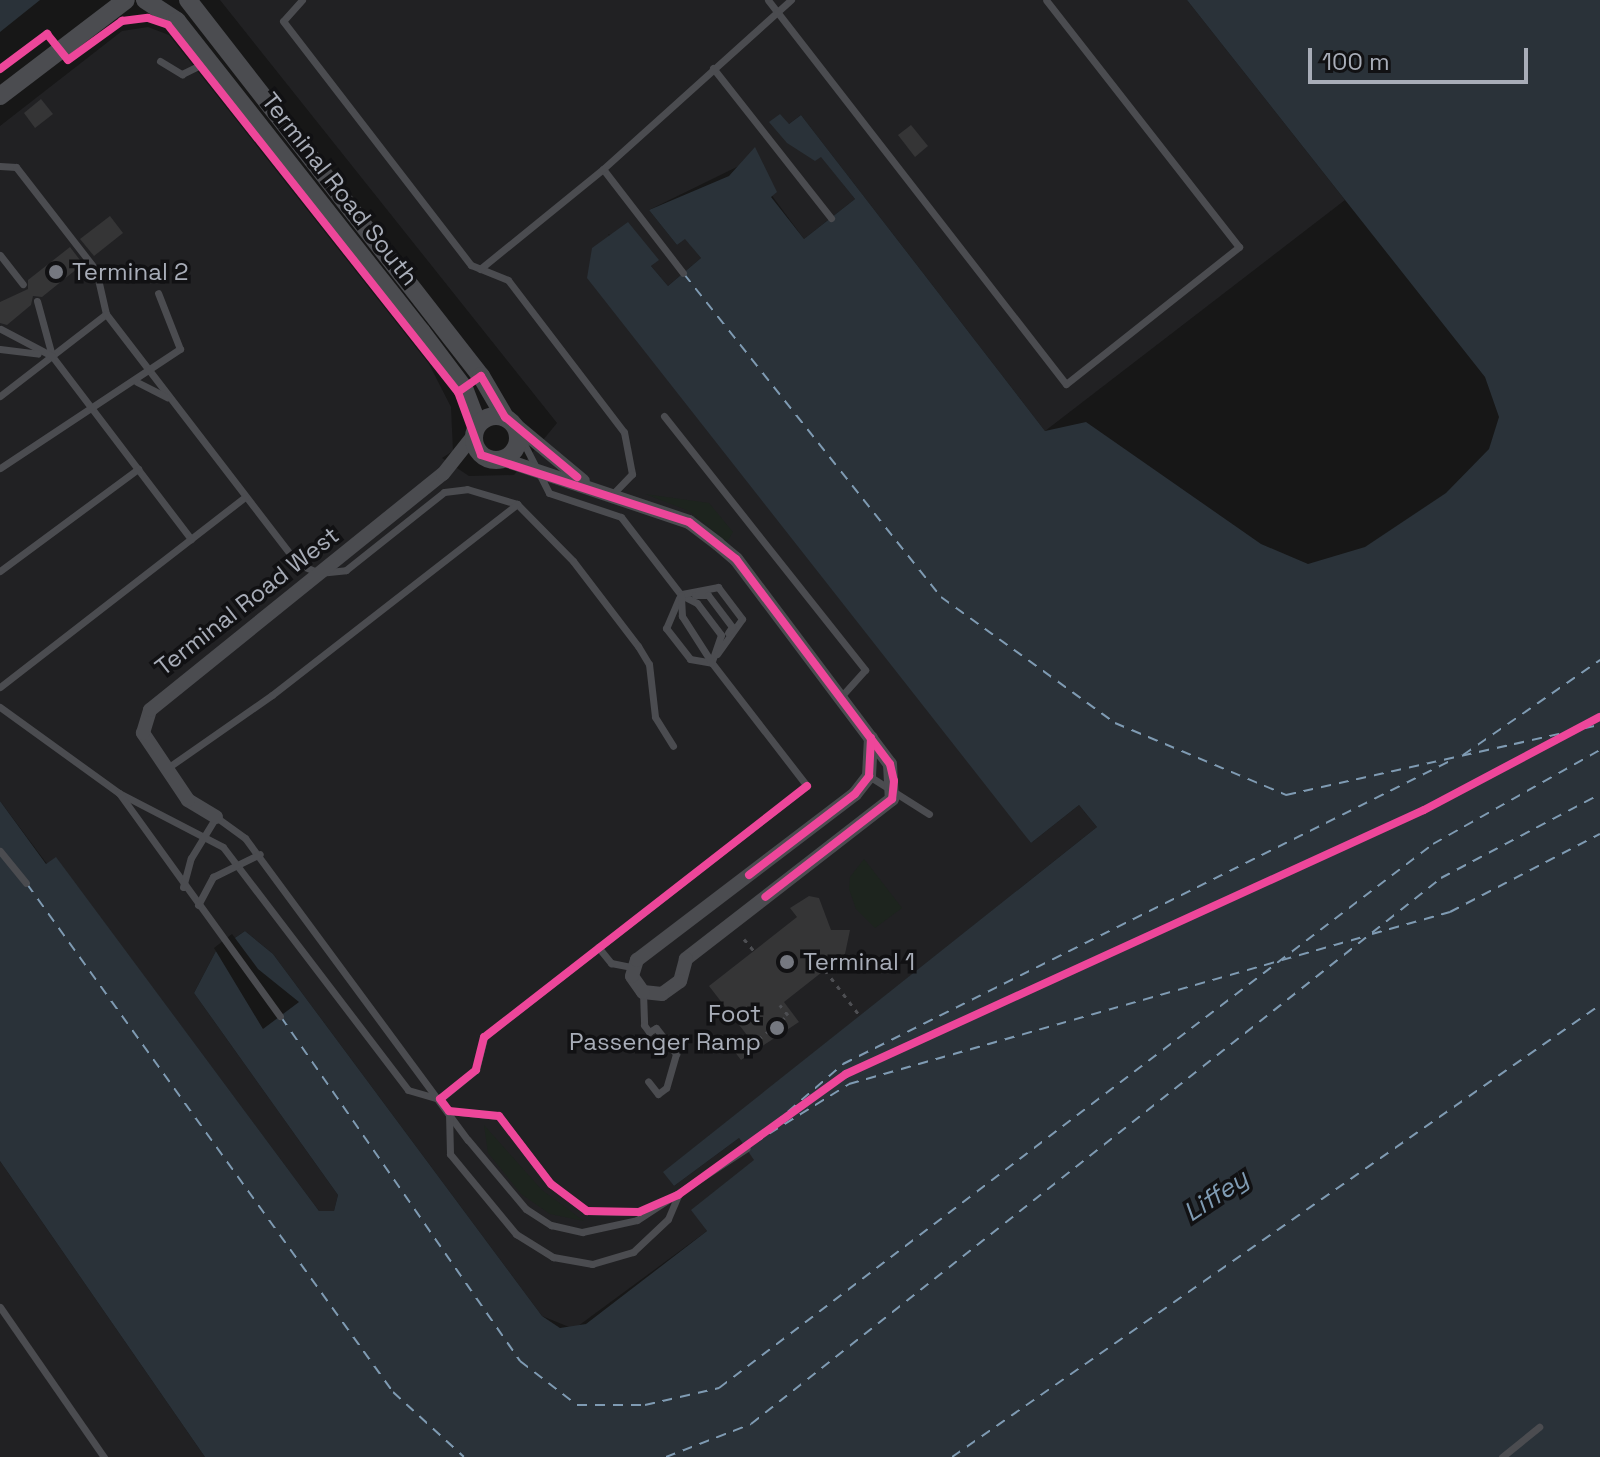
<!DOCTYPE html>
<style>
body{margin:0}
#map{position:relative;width:1600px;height:1457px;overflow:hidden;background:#171717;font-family:"Space Grotesk",sans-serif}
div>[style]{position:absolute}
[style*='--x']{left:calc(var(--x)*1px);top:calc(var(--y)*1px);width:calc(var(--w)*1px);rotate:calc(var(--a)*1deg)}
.built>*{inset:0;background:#212123}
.green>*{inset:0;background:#1d241e}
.water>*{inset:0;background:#2a3239}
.pier>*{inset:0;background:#171717}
.ferry>*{height:2px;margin-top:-1px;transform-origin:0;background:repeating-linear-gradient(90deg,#7f9bb3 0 10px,transparent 0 18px)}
.building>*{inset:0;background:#353536}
.path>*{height:3px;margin-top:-1.5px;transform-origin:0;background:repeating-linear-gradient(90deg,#4d4e52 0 4px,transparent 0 10px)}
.service>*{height:7px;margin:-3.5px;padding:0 3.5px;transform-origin:3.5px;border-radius:3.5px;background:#4b4c50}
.minor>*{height:14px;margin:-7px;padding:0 7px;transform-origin:7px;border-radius:7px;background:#4b4c50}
.tertiary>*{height:18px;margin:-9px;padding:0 9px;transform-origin:9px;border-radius:9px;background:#4b4c50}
.tertiary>.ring{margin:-9px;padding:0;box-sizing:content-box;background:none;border:18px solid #4b4c50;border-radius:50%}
.service-bridge>*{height:7px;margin:-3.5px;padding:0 3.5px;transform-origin:3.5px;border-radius:3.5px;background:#4b4c50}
.cycleway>*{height:8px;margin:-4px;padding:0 4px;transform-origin:4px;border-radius:4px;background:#ed469a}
.dots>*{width:22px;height:22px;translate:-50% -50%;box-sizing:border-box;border:4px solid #111113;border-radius:50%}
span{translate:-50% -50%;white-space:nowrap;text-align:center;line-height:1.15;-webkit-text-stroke:7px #111113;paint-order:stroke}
.street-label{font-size:24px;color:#a8adb8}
.poi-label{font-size:24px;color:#a8adb8}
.left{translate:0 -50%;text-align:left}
.right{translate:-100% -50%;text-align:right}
.water-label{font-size:26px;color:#7f9bb3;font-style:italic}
.scale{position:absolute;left:1308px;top:48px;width:220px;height:36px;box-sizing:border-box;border:4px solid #a8adb8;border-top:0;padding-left:10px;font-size:24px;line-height:28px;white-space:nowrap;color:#a8adb8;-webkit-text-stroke:6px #111113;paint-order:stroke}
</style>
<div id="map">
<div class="built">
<div style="clip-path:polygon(220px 0,1187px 0,1345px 200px,1045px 431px,801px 115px,789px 124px,770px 122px,821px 156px,855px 199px,804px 239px,747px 162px,649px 210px,677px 245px,685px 238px,701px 258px,668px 286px,651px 266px,658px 260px,608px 234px,1031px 843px,1079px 805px,1097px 827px,664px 1172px,674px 1186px,739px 1138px,755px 1160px,692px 1210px,707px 1231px,574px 1329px,542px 1316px,273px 954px,245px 931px,216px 951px,194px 993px,338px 1195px,334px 1211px,319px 1211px,56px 858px,47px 864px,0 801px,0 126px,122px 31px,148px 27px,169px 35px,429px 364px,451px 407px,453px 451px,442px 458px,469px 476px,514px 475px,557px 423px)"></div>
<div style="clip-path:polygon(0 1161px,205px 1457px,0 1457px)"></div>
</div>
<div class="green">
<div style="clip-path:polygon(645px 494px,709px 503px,733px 532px,727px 542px,689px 511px)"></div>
<div style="clip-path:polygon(864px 859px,902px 908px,875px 928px,856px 909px,849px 889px,850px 877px)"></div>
<div style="clip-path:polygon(484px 1125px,542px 1190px,584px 1221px,550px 1214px,521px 1194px,488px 1153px)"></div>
</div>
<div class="water">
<div style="clip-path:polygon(0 0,40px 0,0 32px)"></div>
<div style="clip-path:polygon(1187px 0,1600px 0,1600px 1457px,205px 1457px,0 1161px,0 801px,46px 864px,56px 857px,319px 1211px,334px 1211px,338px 1195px,194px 993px,216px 951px,245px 931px,273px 954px,542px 1316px,560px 1328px,586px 1324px,707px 1231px,691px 1210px,754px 1160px,739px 1138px,674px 1186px,663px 1172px,1097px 827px,1079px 805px,1031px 843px,587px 278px,592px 248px,628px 222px,659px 260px,651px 266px,668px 286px,701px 258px,685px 239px,677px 245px,649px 210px,729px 176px,755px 147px,777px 192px,771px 197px,804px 239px,855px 199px,821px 157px,815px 161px,787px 143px,769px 122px,780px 114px,789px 124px,801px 115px,1045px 431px,1086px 422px,1261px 544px,1308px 564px,1365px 547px,1446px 493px,1489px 449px,1499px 417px,1485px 377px)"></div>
</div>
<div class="pier">
<div style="clip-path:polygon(232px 934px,258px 969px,299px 1002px,263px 1029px,214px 948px)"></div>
</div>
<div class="ferry">
<div style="--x:684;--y:274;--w:413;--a:51.5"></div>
<div style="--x:941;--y:597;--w:215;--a:35.9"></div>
<div style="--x:1115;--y:723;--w:186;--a:22.8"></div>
<div style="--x:1286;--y:795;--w:322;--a:-12.6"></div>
<div style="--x:1576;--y:730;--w:27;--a:-28"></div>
<div style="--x:1463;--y:755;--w:167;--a:-34.7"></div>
<div style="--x:27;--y:884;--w:626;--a:54.23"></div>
<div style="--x:393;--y:1392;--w:96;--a:42.5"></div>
<div style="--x:1372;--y:934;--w:81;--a:-15.8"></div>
<div style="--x:1450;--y:912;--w:169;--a:-27.5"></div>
<div style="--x:281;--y:1017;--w:419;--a:55.2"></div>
<div style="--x:520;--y:1361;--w:72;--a:37.7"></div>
<div style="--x:577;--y:1405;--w:68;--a:0"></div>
<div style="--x:645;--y:1405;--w:76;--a:-12.9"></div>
<div style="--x:719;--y:1388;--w:898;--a:-37.3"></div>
<div style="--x:1433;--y:844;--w:192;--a:-29.4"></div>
<div style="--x:759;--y:1139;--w:109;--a:-36.8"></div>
<div style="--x:846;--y:1074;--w:635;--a:-24.55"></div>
<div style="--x:1424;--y:810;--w:162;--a:-28"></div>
<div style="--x:754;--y:1143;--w:112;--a:-31.8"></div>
<div style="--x:849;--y:1084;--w:538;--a:-15.97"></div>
<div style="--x:747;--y:1147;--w:127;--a:-40.8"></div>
<div style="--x:843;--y:1064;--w:683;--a:-26.53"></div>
<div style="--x:666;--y:1457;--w:91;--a:-21.2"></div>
<div style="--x:751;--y:1424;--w:880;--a:-38.35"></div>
<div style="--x:1441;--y:878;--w:180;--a:-27.8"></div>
<div style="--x:952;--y:1457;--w:790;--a:-34.9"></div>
</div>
<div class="building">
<div style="clip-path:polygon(41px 99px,53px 114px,35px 128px,24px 113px)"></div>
<div style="clip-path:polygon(911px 125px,928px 146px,915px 157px,898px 135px)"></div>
<div style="clip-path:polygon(110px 216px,123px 233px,94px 256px,80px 239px)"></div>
<div style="clip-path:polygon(70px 247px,83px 264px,42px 297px,33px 296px,31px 305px,7px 325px,0 323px,0 302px,28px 289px,28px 280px)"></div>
<div style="clip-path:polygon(809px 896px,819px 898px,831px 930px,850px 930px,845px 954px,784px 1002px,799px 1022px,741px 1060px,734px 1051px,750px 1039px,709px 986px,797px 917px,790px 908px)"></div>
</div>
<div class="path">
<div style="--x:744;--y:939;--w:16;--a:50"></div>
<div style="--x:825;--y:970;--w:58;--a:52.7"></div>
<div style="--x:743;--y:1052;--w:58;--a:-39.4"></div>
<div style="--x:788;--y:1015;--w:13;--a:-129"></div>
</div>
<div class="service">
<div style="--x:302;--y:0;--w:28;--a:132"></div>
<div style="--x:283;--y:21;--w:308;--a:52.4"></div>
<div style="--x:471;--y:265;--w:40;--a:22"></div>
<div style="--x:508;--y:280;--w:191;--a:52.7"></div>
<div style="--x:624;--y:432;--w:43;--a:79.2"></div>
<div style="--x:632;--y:474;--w:29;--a:134"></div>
<div style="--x:768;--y:0;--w:486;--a:52.2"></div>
<div style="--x:1066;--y:384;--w:221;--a:-38.4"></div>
<div style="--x:1239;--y:247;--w:313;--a:-128"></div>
<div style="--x:160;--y:61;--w:26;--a:31"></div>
<div style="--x:182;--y:74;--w:28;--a:-26"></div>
<div style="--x:713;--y:68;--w:191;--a:51.8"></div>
<div style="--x:0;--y:166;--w:16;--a:4"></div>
<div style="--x:16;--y:167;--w:130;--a:52.2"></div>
<div style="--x:96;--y:270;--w:45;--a:77.2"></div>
<div style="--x:106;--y:314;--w:134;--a:142.3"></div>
<div style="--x:603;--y:169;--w:131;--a:52.4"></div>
<div style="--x:0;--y:255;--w:37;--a:52"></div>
<div style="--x:480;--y:269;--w:159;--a:-39.1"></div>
<div style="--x:603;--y:169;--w:253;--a:-42"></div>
<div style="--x:37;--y:301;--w:57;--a:74.7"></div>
<div style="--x:52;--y:356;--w:230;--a:52.8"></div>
<div style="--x:106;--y:314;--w:315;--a:52.5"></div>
<div style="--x:298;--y:564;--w:23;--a:23"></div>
<div style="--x:319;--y:573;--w:27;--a:-6"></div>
<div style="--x:346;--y:570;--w:125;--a:-38.5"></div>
<div style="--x:444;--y:492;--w:23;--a:-7"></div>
<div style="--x:467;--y:489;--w:52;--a:16.7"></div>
<div style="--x:517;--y:504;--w:80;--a:45.5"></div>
<div style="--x:573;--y:561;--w:107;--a:52.6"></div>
<div style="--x:638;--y:646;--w:21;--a:59"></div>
<div style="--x:649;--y:664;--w:53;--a:83.5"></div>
<div style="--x:655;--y:717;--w:34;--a:58"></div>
<div style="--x:1;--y:329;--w:58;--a:27.9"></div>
<div style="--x:0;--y:349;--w:38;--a:7"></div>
<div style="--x:137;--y:382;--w:34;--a:27"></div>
<div style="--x:664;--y:416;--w:324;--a:51.6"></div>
<div style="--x:865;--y:670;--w:36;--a:132"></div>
<div style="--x:519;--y:434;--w:66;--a:63"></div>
<div style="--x:549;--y:493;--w:76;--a:18.4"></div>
<div style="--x:621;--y:517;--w:98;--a:52.4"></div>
<div style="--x:681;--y:595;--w:18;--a:27"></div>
<div style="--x:697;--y:603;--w:40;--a:53"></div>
<div style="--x:721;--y:635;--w:28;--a:109"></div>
<div style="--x:0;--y:468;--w:216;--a:-33.5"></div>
<div style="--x:180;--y:349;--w:60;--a:-111.4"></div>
<div style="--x:0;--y:571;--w:172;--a:-36.5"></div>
<div style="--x:682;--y:594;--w:37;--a:-11"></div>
<div style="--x:718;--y:587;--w:40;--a:53"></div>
<div style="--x:742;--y:619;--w:43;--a:125.5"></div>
<div style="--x:695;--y:595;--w:13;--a:0"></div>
<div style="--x:708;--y:595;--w:40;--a:53"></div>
<div style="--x:732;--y:627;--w:7;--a:124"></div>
<div style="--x:679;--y:598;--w:33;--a:113"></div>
<div style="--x:666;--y:628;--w:39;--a:52"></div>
<div style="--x:690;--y:659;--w:22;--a:10"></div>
<div style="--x:0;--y:687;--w:310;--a:-37.8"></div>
<div style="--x:0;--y:707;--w:147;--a:35.9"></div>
<div style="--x:119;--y:793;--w:117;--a:27.4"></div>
<div style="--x:223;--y:847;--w:305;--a:52.7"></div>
<div style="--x:408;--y:1090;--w:33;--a:16"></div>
<div style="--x:166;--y:769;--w:129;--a:-34.9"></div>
<div style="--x:272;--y:695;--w:311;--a:-37.9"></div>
<div style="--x:869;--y:776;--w:71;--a:32.3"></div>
<div style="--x:119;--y:793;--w:275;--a:54.2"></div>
<div style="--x:0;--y:851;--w:41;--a:50.9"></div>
<div style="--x:183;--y:887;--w:30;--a:-75"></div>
<div style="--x:191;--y:858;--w:48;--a:-58.6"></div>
<div style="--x:216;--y:817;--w:36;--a:36"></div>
<div style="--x:245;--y:838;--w:375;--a:53.6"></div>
<div style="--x:198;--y:905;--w:32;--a:-62"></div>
<div style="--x:213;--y:877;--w:52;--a:-26.1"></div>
<div style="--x:598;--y:947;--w:21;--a:51"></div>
<div style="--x:611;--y:963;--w:20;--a:11"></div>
<div style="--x:643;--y:992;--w:33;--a:88"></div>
<div style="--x:644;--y:1025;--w:9;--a:54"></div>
<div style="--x:649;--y:1032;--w:8;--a:-30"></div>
<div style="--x:656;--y:1028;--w:33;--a:52"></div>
<div style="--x:676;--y:1054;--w:35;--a:106"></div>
<div style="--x:666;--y:1088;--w:10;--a:143"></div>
<div style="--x:658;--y:1094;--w:16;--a:-128"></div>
<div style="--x:440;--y:1099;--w:46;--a:-38.9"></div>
<div style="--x:476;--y:1070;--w:34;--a:-76"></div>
<div style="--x:484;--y:1037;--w:409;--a:-37.9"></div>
<div style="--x:807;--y:786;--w:155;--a:-127.7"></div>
<div style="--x:712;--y:663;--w:56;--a:-122.6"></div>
<div style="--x:682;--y:616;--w:21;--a:-93"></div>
<div style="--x:449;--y:1111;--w:50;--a:5.7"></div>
<div style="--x:499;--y:1116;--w:86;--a:52.6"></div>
<div style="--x:551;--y:1184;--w:45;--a:36.9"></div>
<div style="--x:587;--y:1211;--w:52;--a:1.1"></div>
<div style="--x:639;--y:1212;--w:21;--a:-23"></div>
<div style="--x:449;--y:1113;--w:41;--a:88.6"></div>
<div style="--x:450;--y:1154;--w:104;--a:50.5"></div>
<div style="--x:516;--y:1234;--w:44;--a:31.9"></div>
<div style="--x:553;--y:1257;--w:40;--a:10"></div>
<div style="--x:592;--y:1264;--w:43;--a:-16.3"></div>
<div style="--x:633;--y:1252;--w:48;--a:-43.3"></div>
<div style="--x:668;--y:1219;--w:26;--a:-67"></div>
<div style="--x:0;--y:1307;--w:183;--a:55.3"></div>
<div style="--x:1502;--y:1457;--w:48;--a:-39"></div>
</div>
<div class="minor">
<div style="--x:512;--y:422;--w:92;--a:39.7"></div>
<div style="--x:502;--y:459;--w:197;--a:18.6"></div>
<div style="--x:689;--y:522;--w:36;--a:37"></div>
<div style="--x:718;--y:544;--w:23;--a:40"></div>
<div style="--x:736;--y:559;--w:256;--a:53.1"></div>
<div style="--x:890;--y:764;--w:35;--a:87"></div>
<div style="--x:892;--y:799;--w:261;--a:142.2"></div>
<div style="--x:686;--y:959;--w:23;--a:105"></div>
<div style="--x:680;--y:981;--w:22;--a:144"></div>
<div style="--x:662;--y:994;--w:19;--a:-174"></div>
<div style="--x:643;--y:992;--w:19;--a:-125"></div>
<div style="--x:632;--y:976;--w:17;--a:-73"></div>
<div style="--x:637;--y:960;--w:274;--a:-37.3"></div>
<div style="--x:855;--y:794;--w:23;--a:-52"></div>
<div style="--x:869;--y:776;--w:38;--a:-87"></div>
<div style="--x:216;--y:817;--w:33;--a:-149"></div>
<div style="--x:188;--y:800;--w:81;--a:-123.9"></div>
<div style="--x:143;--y:733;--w:24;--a:-73"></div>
<div style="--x:150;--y:710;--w:376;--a:-38.9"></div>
<div style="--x:443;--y:474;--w:48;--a:-51.7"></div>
</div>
<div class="tertiary">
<div style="--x:145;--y:0;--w:38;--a:33"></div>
<div style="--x:177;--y:21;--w:395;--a:51.8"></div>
<div style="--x:421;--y:331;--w:71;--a:53"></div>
<div style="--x:464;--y:388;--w:39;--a:69"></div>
<div style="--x:188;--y:0;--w:477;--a:52.1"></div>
<div style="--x:481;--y:376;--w:48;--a:59.7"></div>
<div style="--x:0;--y:96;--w:158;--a:-37.3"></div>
<div class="ring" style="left:474px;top:416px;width:26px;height:26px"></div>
</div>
<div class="service-bridge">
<div style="--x:468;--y:1140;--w:90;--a:50"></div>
<div style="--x:526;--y:1209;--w:30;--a:33"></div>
<div style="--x:551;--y:1225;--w:32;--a:13"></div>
<div style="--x:582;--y:1232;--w:56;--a:-12.3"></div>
<div style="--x:637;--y:1220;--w:131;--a:-33.2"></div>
</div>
<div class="cycleway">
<div style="--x:0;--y:69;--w:59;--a:-36.7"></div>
<div style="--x:47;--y:34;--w:33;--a:51"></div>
<div style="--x:68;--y:60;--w:67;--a:-35.8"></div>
<div style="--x:122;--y:21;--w:26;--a:-7"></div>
<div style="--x:148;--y:18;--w:21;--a:19"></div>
<div style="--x:168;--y:25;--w:468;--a:51.7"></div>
<div style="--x:458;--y:392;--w:67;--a:69.9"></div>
<div style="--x:481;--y:455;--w:219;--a:17.9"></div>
<div style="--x:689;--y:522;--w:60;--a:38.2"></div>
<div style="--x:736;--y:559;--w:256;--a:53.1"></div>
<div style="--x:890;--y:764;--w:17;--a:77"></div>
<div style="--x:894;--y:781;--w:18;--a:96"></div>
<div style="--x:892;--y:799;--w:160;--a:142.3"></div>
<div style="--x:458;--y:392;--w:28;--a:-35"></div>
<div style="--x:481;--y:376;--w:48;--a:59.7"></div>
<div style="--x:505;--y:417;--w:94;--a:39.8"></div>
<div style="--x:807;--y:786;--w:409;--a:142.1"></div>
<div style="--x:484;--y:1037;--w:34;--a:104"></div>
<div style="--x:476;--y:1070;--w:46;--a:141.1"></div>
<div style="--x:440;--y:1099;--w:15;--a:53"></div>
<div style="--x:449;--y:1111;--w:50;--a:5.7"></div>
<div style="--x:499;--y:1116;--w:86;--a:52.6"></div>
<div style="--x:551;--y:1184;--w:45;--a:36.9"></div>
<div style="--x:587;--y:1211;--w:52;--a:1.1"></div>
<div style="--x:639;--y:1212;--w:43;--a:-23.6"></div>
<div style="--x:678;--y:1195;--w:207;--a:-35.8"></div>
<div style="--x:846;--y:1074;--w:635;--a:-24.55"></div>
<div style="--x:1424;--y:810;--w:199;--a:-27.9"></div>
<div style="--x:749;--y:875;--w:133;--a:-37.4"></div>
<div style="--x:855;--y:794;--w:23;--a:-52"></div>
<div style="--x:869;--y:776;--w:38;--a:-87"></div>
</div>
<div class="dots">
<div style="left:56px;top:272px;background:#757880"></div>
<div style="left:787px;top:962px;background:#757880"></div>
<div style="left:777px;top:1028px;background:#757880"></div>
</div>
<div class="street-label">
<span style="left:340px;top:189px;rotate:52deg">Terminal Road South</span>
<span style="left:247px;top:601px;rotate:-38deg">Terminal Road West</span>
</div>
<div class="poi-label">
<span class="left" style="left:72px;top:272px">Terminal 2</span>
<span class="left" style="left:803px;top:962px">Terminal 1</span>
<span class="right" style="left:761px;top:1028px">Foot<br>Passenger Ramp</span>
</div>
<div class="water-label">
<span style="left:1216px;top:1196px;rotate:-34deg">Liffey</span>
</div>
<div class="scale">100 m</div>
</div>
